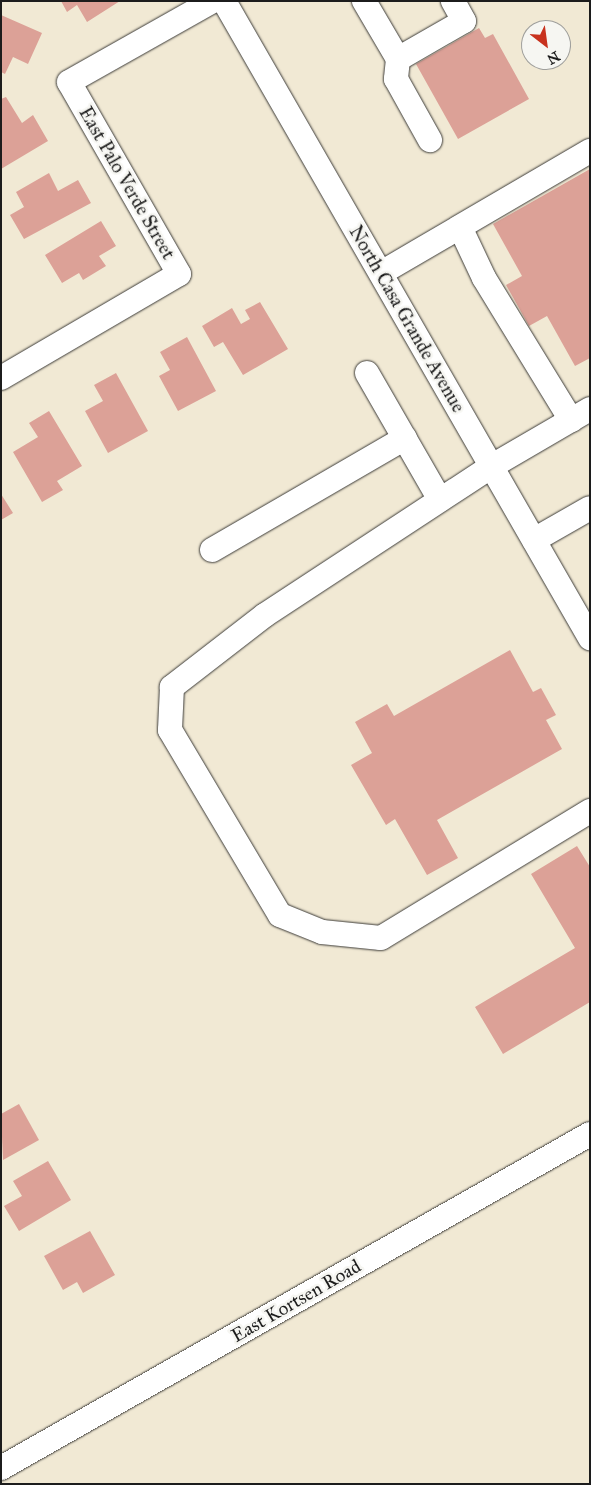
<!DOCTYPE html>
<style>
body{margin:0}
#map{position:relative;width:591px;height:1485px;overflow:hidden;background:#f1e9d4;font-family:"IM FELL Great Primer",serif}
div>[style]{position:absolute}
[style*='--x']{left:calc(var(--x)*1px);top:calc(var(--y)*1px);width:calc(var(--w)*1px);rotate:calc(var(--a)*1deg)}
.building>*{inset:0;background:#dca197}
.roads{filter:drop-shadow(0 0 1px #3c3b38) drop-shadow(0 0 1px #3c3b38)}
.minor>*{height:24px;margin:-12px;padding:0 12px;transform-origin:12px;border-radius:12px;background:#fff}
span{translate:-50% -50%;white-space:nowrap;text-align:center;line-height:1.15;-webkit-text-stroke:5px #f6f6f2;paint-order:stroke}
.street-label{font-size:19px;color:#1c1c1c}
.frame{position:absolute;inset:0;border:2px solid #1c1c1c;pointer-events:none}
.north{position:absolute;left:521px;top:20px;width:50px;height:50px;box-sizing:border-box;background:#f6f6f2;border:1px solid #9f9f9c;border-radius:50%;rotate:150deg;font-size:14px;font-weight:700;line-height:20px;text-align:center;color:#1c1c1c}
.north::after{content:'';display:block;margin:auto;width:18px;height:22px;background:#c8321e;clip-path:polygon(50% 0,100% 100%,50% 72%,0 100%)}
</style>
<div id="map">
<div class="building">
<div style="clip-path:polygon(61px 1px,120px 1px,87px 22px,77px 5px,67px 12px)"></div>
<div style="clip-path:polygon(1px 15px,42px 33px,28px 64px,13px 57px,5px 74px,1px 72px)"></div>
<div style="clip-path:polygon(479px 28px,485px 38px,493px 34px,529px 99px,458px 139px,416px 64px)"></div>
<div style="clip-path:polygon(6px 97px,22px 123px,33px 115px,48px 141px,1px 169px,1px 99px)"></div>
<div style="clip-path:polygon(590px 169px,590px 358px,575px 366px,547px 316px,529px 326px,506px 285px,522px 276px,493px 224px)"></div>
<div style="clip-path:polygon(49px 173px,58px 191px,78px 180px,91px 203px,24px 239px,10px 215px,24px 207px,16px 192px)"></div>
<div style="clip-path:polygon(101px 221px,116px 246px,99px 256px,106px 266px,83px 280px,79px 273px,62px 283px,45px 255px)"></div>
<div style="clip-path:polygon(260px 302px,288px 349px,243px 375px,223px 342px,214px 347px,202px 326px,232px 308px,241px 324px,250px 319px,245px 310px)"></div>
<div style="clip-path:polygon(187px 337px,216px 391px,178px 411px,159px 376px,170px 370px,160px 352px)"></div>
<div style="clip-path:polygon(116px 373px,148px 431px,108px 453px,85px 411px,103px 401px,94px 385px)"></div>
<div style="clip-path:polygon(49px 411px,82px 466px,57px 481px,63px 490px,42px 502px,13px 452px,38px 437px,29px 423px)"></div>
<div style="clip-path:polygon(1px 494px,13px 513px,1px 520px)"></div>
<div style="clip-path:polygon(510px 650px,533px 692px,541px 688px,556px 715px,546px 720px,562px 749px,437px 820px,458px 858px,427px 875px,395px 819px,386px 825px,351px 765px,372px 753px,355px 722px,387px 704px,394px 716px)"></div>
<div style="clip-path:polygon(577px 846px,590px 867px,590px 1002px,503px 1054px,475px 1007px,575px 948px,531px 874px)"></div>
<div style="clip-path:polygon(19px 1104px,39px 1140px,3px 1160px,1px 1114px)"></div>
<div style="clip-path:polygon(48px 1161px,71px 1200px,19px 1231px,4px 1206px,22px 1196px,13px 1181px)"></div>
<div style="clip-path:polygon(90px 1231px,115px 1275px,83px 1293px,77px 1282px,63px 1290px,44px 1256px)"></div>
</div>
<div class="roads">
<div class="minor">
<div style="--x:224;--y:1;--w:735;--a:60.12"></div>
<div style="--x:364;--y:1;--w:67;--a:59.6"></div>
<div style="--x:398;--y:59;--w:76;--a:-29.9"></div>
<div style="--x:464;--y:21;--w:23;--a:-119"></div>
<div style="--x:398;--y:59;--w:20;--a:96"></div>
<div style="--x:396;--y:79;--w:70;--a:60.9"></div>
<div style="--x:460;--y:227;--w:56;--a:64.8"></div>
<div style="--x:484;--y:278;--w:167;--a:58.5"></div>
<div style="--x:381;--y:273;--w:242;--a:-30.3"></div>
<div style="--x:367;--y:373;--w:146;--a:60.1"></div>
<div style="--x:1;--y:378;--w:206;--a:-30.3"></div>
<div style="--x:179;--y:274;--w:221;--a:-119.8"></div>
<div style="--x:69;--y:82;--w:165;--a:-29.4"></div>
<div style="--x:590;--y:409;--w:113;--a:149.8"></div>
<div style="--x:492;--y:466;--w:272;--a:146.7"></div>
<div style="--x:265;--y:615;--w:118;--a:142.3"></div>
<div style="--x:172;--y:687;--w:43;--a:92.7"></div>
<div style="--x:170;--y:730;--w:215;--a:59.3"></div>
<div style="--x:280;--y:915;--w:45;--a:22"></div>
<div style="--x:322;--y:932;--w:59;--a:5.8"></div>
<div style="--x:381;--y:938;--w:245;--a:-31.3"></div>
<div style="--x:534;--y:540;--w:64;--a:-29.7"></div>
<div style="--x:212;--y:550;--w:223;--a:-30.1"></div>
<div style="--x:1;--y:1468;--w:677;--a:-29.56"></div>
</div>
</div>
<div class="street-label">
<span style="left:127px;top:183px;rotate:60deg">East Palo Verde Street</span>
<span style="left:407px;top:319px;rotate:60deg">North Casa Grande Avenue</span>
<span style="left:296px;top:1301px;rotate:-30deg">East Kortsen Road</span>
</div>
<div class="frame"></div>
<div class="north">N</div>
</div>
